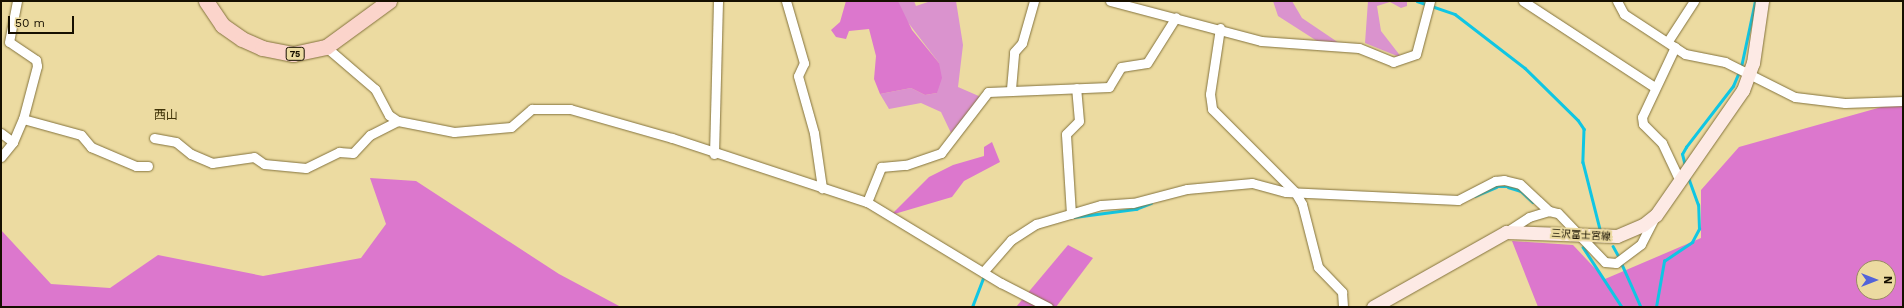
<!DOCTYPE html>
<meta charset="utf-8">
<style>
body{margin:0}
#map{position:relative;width:1904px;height:308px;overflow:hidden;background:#ecdba1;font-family:"Work Sans","Noto Sans JP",sans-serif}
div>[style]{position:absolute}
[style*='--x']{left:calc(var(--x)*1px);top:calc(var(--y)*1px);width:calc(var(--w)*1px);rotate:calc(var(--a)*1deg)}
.green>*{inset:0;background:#da93ce}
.forest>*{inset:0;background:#dc77cd}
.stream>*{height:2.5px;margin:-1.25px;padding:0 1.25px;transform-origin:1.25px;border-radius:1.25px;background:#10c6e3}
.roads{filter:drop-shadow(0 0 1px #84733d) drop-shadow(0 0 1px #84733d)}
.minor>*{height:9px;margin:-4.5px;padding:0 4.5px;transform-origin:4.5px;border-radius:4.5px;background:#fff}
.secondary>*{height:13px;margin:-6.5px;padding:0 6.5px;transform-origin:6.5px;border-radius:6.5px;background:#fdeae5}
.primary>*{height:15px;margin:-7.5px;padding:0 7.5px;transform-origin:7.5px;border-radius:7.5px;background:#fbd4cb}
span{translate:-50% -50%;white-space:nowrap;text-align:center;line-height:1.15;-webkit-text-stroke:4px #ecdba1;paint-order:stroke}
.shield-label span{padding:1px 3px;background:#ecdba1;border:1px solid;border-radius:3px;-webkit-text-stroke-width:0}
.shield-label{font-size:9px;color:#160f00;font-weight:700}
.street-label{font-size:10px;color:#160f00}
.quarter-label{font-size:12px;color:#403408}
.frame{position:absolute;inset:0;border:2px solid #160f00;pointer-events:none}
.north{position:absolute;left:1856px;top:260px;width:40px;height:40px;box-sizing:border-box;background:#ecdba1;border:1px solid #968961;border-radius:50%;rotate:90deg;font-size:11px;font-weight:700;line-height:16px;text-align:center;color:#160f00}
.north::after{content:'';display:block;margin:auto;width:14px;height:18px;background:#5263d9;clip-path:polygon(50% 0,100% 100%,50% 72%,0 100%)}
.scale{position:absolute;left:8px;top:16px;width:66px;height:18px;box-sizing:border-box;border:2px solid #160f00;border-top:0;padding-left:5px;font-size:12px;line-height:14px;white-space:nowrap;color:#160f00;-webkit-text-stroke:3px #ecdba1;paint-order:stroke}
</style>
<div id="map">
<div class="green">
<div style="clip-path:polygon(898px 1px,914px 1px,916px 6px,931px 1px,956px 1px,963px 45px,958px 87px,981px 97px,951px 133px,941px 112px,921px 103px,889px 109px,880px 94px,911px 88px,925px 95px,937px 93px,939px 63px,900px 12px)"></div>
<div style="clip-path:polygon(1273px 1px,1292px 1px,1302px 18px,1339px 43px,1317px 41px,1278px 16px)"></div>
<div style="clip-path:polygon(1368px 1px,1407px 1px,1407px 6px,1401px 8px,1390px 2px,1377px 6px,1381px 31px,1402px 58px,1365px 43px)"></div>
</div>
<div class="forest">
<div style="clip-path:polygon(846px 1px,898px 1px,912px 30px,939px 63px,942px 78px,937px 93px,925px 95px,911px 88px,880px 94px,874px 79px,876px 56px,869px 29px,849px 31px,846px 39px,836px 37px,831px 30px,840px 22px)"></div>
<div style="clip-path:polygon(evenodd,1903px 101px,1903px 307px,1538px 307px,1512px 241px,1573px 245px,1605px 279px,1701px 238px,1701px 190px,1739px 147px,1903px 101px,1864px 268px,1888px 268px,1888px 292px,1864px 292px,1864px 268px)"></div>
<div style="clip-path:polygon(992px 142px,1000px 162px,964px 181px,952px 197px,891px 215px,929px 177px,953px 165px,984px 156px,984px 147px)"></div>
<div style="clip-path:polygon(370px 178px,416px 181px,559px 274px,621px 307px,1px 307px,1px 230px,51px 284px,110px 288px,158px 255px,263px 276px,361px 258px,386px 224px)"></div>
<div style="clip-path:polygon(1068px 245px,1093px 258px,1056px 307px,1016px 307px)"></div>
</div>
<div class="stream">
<div style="--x:1417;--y:1;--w:40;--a:18.9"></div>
<div style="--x:1455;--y:14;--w:88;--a:37.6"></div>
<div style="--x:1525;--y:68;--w:74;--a:44.5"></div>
<div style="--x:1578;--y:120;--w:11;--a:56"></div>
<div style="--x:1584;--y:129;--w:33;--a:92"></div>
<div style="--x:1583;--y:162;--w:69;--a:75.8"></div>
<div style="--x:1741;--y:67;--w:67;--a:-78"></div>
<div style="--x:1685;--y:166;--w:12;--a:-104"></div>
<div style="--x:1682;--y:154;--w:8;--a:-60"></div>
<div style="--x:1686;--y:147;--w:77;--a:-52.4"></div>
<div style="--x:1733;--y:86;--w:15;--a:-67"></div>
<div style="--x:1475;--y:196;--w:23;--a:-23"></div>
<div style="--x:1496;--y:187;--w:12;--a:0"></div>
<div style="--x:1508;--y:187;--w:14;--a:17"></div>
<div style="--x:1521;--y:191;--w:16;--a:43"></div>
<div style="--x:1074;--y:217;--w:63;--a:-7.4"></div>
<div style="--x:1136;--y:209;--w:16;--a:-22"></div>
<div style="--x:1613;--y:246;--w:13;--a:61"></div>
<div style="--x:1583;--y:247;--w:72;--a:57"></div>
<div style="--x:1621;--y:262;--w:49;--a:66"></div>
<div style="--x:972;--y:307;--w:33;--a:-69"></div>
<div style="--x:1656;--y:307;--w:47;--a:-80.1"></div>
<div style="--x:1664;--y:261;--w:34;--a:-34"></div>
<div style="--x:1692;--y:242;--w:15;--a:-62"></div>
<div style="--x:1699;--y:229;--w:24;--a:-92"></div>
<div style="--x:1698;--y:205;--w:29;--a:-110"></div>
</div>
<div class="roads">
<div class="minor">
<div style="--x:786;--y:1;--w:65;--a:73.8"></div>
<div style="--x:804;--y:63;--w:14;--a:115"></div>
<div style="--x:798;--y:76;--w:59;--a:74.3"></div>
<div style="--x:814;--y:133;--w:56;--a:81.7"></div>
<div style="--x:1110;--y:1;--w:156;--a:14.8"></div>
<div style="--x:1261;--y:41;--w:98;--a:4.1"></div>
<div style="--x:1359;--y:48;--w:37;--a:22"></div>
<div style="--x:1393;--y:62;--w:24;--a:-19"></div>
<div style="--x:1416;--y:54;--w:55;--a:-75.2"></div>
<div style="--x:1523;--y:1;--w:155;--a:33.2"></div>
<div style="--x:1617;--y:1;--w:15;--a:62"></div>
<div style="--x:1624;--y:14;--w:73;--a:33.3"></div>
<div style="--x:1685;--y:54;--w:41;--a:11.3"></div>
<div style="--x:1725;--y:62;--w:78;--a:26.6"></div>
<div style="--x:1795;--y:97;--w:50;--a:6.8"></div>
<div style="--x:1845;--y:103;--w:58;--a:-2"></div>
<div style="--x:1220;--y:28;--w:67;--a:98.6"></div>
<div style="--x:1210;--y:94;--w:15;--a:82"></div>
<div style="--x:1212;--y:109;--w:117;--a:45"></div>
<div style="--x:1295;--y:192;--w:14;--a:60"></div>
<div style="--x:1302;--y:204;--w:65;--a:75.7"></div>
<div style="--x:1318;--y:267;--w:35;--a:46"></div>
<div style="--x:1342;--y:292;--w:15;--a:86"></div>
<div style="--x:1668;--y:41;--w:48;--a:-57"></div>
<div style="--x:326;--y:47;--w:65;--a:40.6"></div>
<div style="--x:375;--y:89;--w:30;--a:62"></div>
<div style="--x:389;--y:115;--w:11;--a:34"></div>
<div style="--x:398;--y:121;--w:57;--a:11.1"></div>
<div style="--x:454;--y:132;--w:57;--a:-5"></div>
<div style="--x:511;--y:127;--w:28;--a:-41"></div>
<div style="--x:532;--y:109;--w:38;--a:0"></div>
<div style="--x:570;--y:109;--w:106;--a:15.9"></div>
<div style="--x:672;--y:138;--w:205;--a:18.2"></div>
<div style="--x:867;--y:202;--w:157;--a:31.2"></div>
<div style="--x:1001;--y:283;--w:53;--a:27.1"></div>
<div style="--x:1675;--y:47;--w:77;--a:115.2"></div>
<div style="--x:1642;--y:117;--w:7;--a:82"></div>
<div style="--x:1643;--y:124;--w:27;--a:45"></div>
<div style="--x:1662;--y:143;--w:42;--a:64.7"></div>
<div style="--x:1011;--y:89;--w:37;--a:-85"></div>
<div style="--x:1014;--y:52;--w:12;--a:-48"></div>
<div style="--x:1022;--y:43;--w:44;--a:-74.1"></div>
<div style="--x:23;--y:119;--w:60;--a:15.4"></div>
<div style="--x:81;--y:135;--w:16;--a:50"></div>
<div style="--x:91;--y:147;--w:49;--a:22.9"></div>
<div style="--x:136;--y:166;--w:12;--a:0"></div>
<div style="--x:1;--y:133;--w:15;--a:37"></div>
<div style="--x:154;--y:138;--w:22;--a:10"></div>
<div style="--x:176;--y:142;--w:19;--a:39"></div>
<div style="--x:191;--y:154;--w:23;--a:23"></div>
<div style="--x:212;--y:163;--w:42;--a:-8.1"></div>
<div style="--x:254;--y:157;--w:12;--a:35"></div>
<div style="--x:264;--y:164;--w:42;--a:5.4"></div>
<div style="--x:306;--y:168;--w:37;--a:-26"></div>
<div style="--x:339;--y:152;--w:14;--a:4"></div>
<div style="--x:353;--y:153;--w:25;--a:-47"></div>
<div style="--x:370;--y:135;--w:31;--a:-27"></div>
<div style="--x:714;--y:154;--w:153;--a:-88.5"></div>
<div style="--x:1;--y:157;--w:19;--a:-51"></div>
<div style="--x:13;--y:142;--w:25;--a:-67"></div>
<div style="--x:23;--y:119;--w:55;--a:-75.2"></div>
<div style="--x:37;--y:66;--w:6;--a:-99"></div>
<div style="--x:36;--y:60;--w:32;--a:-146"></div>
<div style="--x:9;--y:42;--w:42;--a:-79"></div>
<div style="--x:867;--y:202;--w:38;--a:-68"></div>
<div style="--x:881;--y:167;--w:25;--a:-5"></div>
<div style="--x:906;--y:165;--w:37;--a:-19"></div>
<div style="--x:941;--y:153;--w:77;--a:-52.4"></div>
<div style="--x:988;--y:92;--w:121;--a:-2.4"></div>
<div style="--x:1109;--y:87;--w:23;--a:-59"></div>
<div style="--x:1121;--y:67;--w:26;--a:-9"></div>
<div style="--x:1147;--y:63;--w:54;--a:-57.8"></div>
<div style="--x:1071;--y:214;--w:80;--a:-93.6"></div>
<div style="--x:1066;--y:134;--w:18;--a:-45"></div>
<div style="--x:1079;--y:121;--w:33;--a:-95"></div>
<div style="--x:1506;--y:232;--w:27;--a:-33"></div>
<div style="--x:1529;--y:217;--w:21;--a:-17"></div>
<div style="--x:1549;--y:211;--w:9;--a:13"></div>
<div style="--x:1558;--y:213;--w:68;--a:46.2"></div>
<div style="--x:1605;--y:262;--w:11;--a:5"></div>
<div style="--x:1616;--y:263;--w:31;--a:-37"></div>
<div style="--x:1641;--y:244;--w:33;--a:-63"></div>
<div style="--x:983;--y:272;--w:43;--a:-48.8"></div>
<div style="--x:1011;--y:240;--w:30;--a:-33"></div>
<div style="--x:1036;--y:224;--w:68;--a:-16.3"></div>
<div style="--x:1101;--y:205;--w:32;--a:-4"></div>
<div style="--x:1133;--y:203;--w:56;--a:-14.5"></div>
<div style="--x:1187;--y:189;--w:65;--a:-5.3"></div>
<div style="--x:1252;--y:183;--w:35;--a:15"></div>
<div style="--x:1286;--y:192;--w:172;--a:2.7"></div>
<div style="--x:1458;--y:200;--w:42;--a:-27.2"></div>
<div style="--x:1495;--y:181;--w:9;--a:-6"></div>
<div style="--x:1504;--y:180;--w:16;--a:14"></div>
<div style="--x:1520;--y:184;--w:40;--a:43"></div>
</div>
<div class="secondary">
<div style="--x:1373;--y:307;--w:153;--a:-29.4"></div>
<div style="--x:1506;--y:232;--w:111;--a:2.1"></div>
<div style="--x:1617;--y:236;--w:28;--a:-23"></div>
<div style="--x:1643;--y:225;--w:16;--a:-38"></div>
<div style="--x:1656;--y:215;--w:152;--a:-55.2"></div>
<div style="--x:1743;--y:90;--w:29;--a:-70"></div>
<div style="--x:1753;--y:63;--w:63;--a:-81.7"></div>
</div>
<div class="primary">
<div style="--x:206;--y:1;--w:29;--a:56"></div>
<div style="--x:222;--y:25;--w:24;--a:35"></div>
<div style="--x:242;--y:39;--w:22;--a:24"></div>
<div style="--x:262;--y:48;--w:32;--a:11"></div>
<div style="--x:293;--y:54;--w:34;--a:-12"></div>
<div style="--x:326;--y:47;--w:78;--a:-36.1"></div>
</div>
</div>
<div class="shield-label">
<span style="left:295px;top:54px">75</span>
</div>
<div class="street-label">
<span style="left:1581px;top:235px;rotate:3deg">三沢富士宮線</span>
</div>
<div class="quarter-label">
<span style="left:166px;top:116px">西山</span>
</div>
<div class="frame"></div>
<div class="north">N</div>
<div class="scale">50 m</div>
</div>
